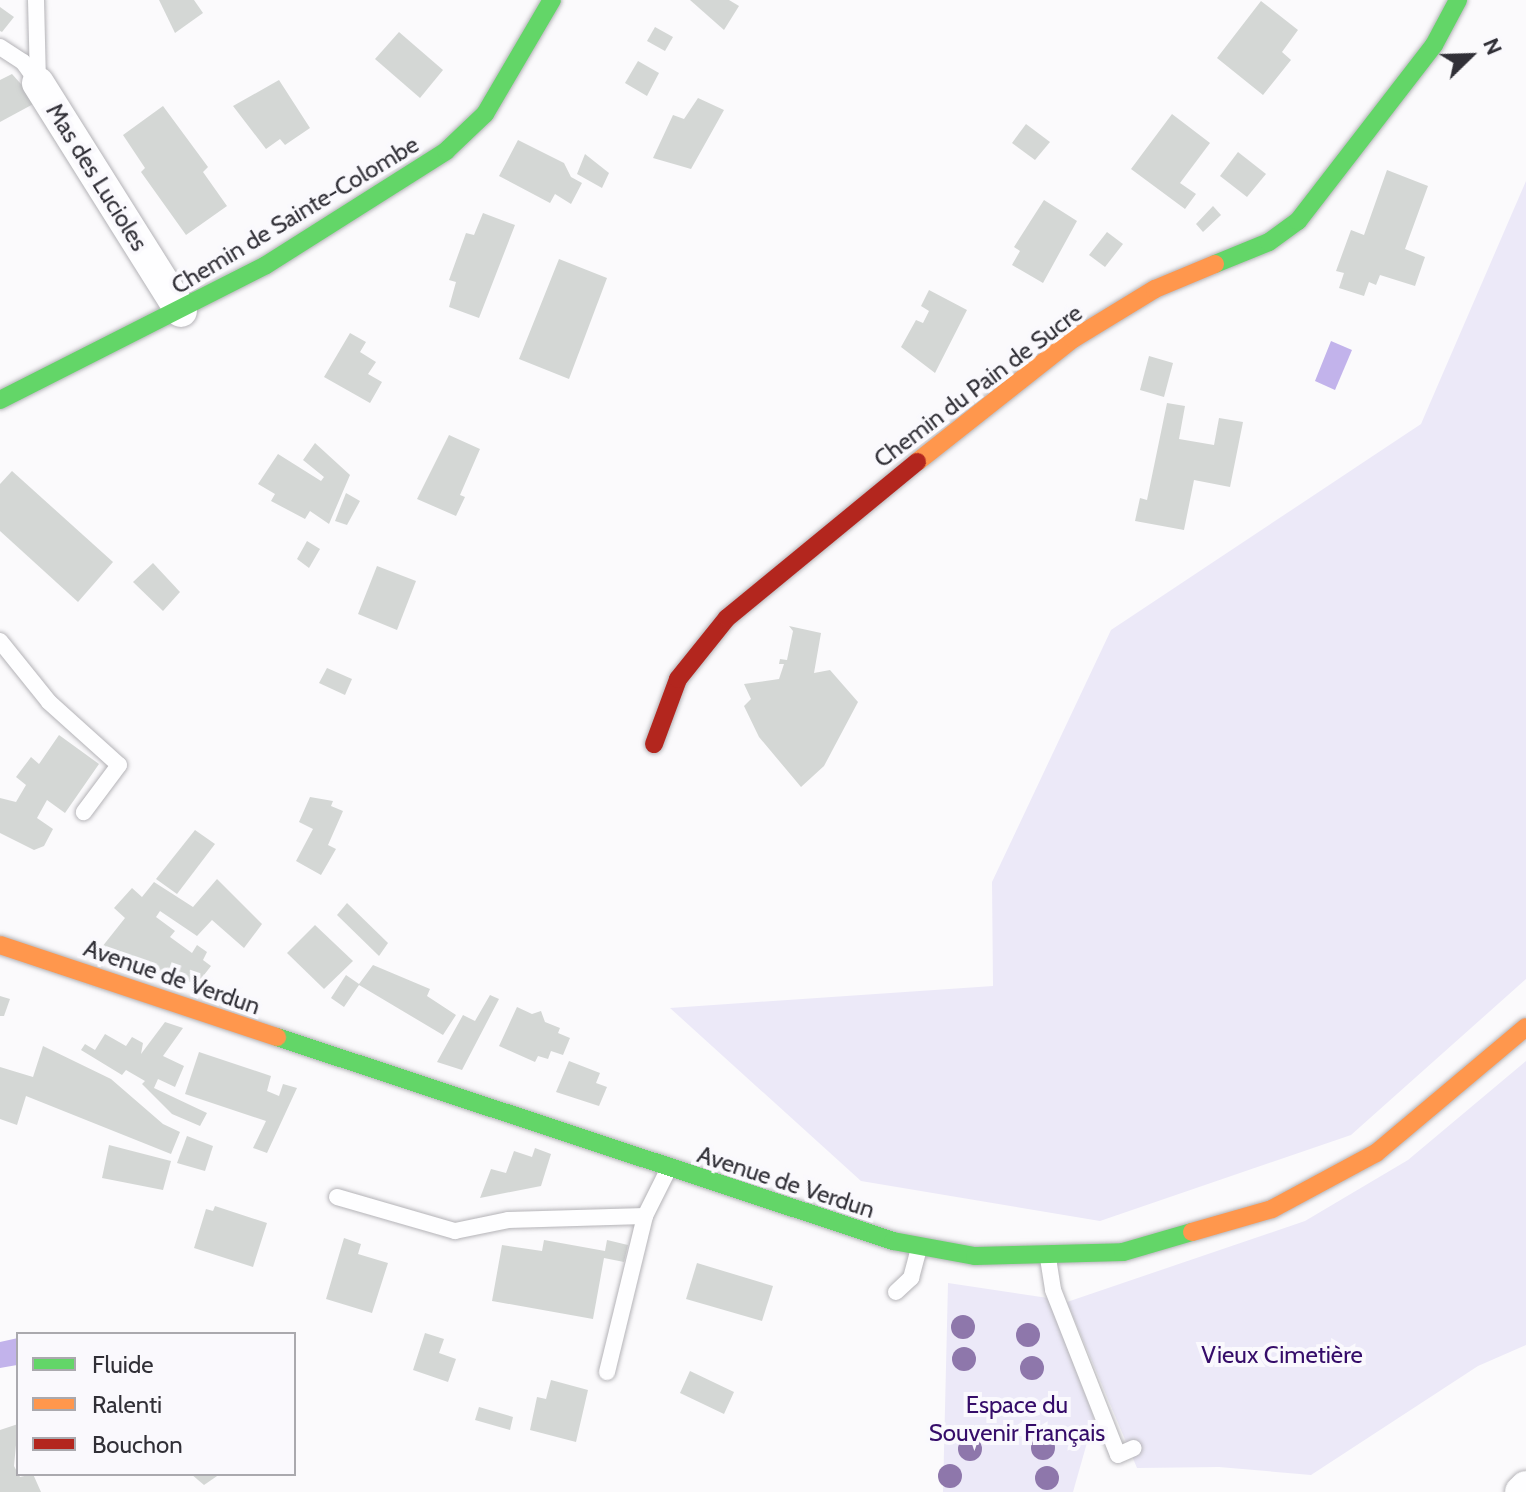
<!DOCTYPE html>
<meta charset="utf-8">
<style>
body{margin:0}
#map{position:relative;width:1526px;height:1492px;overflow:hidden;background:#fbfafc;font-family:Cabin,sans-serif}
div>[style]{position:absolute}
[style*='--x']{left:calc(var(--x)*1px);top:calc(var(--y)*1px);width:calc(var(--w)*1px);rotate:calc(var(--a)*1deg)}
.green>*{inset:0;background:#ece9f8}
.water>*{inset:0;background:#c2b3eb}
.building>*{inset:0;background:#d4d7d5}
.roads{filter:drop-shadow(0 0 2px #b4b3b7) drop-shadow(0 0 2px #b4b3b7)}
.lane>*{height:16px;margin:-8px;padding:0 8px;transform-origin:8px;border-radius:8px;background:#fefeff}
.street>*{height:32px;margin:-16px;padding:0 16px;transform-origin:16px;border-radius:16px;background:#fefeff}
.fast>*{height:18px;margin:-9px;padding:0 9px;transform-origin:9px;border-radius:9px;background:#63d668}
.slow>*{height:18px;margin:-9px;padding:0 9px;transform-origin:9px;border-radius:9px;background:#ff974d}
.jam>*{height:18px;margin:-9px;padding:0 9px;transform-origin:9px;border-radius:9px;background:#b3261e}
.trees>*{width:24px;height:24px;margin:-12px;border-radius:50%;background:#8e77ab}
span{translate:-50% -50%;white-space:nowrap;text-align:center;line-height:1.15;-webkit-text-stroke:8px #faf9fd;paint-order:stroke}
.street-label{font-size:24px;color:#313037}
.park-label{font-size:24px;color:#350c69}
.legend{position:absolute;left:16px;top:1332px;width:280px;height:144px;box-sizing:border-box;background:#faf9fd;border:2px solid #aaa9ae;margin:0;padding:10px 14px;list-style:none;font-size:24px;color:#313037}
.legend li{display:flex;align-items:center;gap:16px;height:40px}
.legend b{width:40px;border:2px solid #aaa9ae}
.north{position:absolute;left:1430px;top:16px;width:80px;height:80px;-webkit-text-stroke:6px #faf9fd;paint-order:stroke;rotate:67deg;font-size:22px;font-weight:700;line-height:32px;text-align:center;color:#313037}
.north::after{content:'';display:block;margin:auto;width:28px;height:36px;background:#313037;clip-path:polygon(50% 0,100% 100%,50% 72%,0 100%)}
</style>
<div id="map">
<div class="green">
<div style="clip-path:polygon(1526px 181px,1526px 979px,1351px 1135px,1100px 1221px,861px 1181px,670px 1008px,993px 986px,992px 882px,1111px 630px,1421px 424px)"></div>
<div style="clip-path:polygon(1526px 1061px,1526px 1345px,1478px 1366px,1311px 1475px,1219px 1467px,1137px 1468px,1067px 1302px,1305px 1221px,1408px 1160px)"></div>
<div style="clip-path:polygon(948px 1283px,1048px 1298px,1094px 1418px,1073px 1492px,943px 1492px)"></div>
</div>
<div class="water">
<div style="clip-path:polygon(1331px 341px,1352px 350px,1335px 390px,1315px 381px)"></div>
<div style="clip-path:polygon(18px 1338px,17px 1365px,0 1368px,0 1342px)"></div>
</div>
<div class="building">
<div style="clip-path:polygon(159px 0,194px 0,203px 13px,175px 33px)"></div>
<div style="clip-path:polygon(690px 0,729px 0,739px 6px,724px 30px)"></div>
<div style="clip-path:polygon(1261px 1px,1298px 30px,1282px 52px,1291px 60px,1263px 95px,1217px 58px)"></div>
<div style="clip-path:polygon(0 7px,14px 17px,2px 32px,0 31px)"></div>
<div style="clip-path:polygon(655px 27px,673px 37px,665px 51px,647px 41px)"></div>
<div style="clip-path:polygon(399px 32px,443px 70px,420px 98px,375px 59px)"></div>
<div style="clip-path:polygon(638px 61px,659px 73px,647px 96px,625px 83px)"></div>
<div style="clip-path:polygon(12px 74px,37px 102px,0 122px,0 80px)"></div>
<div style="clip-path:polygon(279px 80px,310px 128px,285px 145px,280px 139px,266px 149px,233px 106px)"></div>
<div style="clip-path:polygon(698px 98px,724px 110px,691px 169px,653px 158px,673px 115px,684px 119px)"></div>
<div style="clip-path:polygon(163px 106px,208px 167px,203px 172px,227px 206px,186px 235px,141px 172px,145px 168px,123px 135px)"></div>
<div style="clip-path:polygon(1172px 114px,1210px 143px,1180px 183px,1196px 194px,1185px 209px,1131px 169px)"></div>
<div style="clip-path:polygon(1026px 124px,1050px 142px,1035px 160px,1012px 143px)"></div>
<div style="clip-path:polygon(518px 140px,564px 163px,571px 177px,582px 183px,571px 204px,555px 194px,550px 203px,499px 176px)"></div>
<div style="clip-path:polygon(1238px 152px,1266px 174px,1247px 197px,1220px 176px)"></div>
<div style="clip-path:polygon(585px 154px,609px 173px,602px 188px,577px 174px)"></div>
<div style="clip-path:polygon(1387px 170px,1428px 186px,1405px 249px,1425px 257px,1415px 286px,1380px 275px,1376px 285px,1369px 282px,1364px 296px,1339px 288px,1344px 273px,1336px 271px,1351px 230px,1364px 235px)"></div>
<div style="clip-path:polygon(1044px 200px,1077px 221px,1043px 283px,1012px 265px,1020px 251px,1014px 247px)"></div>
<div style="clip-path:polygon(1213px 206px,1221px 215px,1203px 232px,1196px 224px)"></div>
<div style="clip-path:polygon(483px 213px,515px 225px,479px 318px,449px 307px,456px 282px,449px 280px,466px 233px,474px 235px)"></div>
<div style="clip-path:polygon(1107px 232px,1123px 244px,1105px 267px,1089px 255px)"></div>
<div style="clip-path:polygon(559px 259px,607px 278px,569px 379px,519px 359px)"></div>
<div style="clip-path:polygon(929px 290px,967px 310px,935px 373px,901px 347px,916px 320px,923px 323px,929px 311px,921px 306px)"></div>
<div style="clip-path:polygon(350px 333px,366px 342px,360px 352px,376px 362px,368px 374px,382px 382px,370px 403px,324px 377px)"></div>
<div style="clip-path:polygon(1149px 356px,1173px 363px,1164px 397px,1140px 390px)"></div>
<div style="clip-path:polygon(1167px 403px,1185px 406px,1179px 439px,1214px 445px,1219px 418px,1243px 422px,1230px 487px,1194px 480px,1184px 530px,1135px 521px,1140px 498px,1147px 500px)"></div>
<div style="clip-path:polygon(449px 435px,480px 449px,460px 495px,465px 497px,456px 516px,417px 499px)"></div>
<div style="clip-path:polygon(315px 443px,350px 475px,329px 524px,310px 511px,305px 519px,271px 501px,275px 494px,258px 484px,278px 454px,321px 481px,324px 477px,303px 460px)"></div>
<div style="clip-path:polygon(12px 471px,113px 562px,78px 602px,0 531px,0 484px)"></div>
<div style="clip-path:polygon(346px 493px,360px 501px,347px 525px,335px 521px)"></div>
<div style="clip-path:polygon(307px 541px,320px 549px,309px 568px,297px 559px)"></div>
<div style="clip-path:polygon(153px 563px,180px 592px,163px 611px,133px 582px)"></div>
<div style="clip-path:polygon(377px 566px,416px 581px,397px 630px,358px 614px)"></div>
<div style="clip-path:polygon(789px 626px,821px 633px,814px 673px,830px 670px,858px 702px,824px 766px,801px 787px,759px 737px,744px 706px,751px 699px,744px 684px,779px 679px,784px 664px,779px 664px,780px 659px,787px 660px,793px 631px)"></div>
<div style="clip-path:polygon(327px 668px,352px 679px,345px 695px,319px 683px)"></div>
<div style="clip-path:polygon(59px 735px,99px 764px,65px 813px,47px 800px,37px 818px,53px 829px,44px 846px,34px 850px,0 833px,0 798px,16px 802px,26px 785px,16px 777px,31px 757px,39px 764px)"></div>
<div style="clip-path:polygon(310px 797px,333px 801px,331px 806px,343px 811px,328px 845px,336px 849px,321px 875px,296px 861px,313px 829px,299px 822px)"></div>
<div style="clip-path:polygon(195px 830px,215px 844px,177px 894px,156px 879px)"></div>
<div style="clip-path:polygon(217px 879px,262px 924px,244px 948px,212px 920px,197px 936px,160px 911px,156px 917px,175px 931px,170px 937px,192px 953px,197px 945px,207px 952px,203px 960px,211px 966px,197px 984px,98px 952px,125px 918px,114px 908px,132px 888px,142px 897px,154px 882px,193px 907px)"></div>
<div style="clip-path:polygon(347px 903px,388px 943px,379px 956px,337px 915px)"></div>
<div style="clip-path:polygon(315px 925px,353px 961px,324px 989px,287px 953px)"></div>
<div style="clip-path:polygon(373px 965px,430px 989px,427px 996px,456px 1015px,443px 1035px,359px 985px,344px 1007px,331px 998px,346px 975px,359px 984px)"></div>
<div style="clip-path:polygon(490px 995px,499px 999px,462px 1070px,437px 1062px,463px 1015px,475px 1021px)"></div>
<div style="clip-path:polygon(0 996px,10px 999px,4px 1016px,0 1016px)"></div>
<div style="clip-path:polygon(517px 1007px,532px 1014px,541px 1011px,545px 1022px,560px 1028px,558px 1033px,570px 1038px,563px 1055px,551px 1051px,548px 1059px,538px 1056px,535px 1062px,499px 1046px)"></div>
<div style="clip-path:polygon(165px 1022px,183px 1028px,163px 1056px,184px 1066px,175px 1087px,158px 1079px,154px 1088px,207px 1113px,200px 1126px,172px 1114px,142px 1084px,145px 1081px,126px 1070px,122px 1075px,81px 1050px,85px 1044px,95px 1050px,105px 1034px,126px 1046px,132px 1037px,143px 1043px,141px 1054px)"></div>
<div style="clip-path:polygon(43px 1046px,111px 1079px,163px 1124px,180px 1132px,171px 1154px,26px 1096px,17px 1125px,0 1119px,0 1067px,33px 1077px)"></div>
<div style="clip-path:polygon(199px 1052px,271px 1076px,267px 1091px,279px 1096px,283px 1084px,297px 1088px,267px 1153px,253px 1148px,266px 1121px,185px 1094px)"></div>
<div style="clip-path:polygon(569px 1061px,600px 1073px,596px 1083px,607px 1087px,599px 1106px,556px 1092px)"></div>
<div style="clip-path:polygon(187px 1136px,213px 1146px,205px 1171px,177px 1163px)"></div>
<div style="clip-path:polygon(109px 1145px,171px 1161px,163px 1190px,102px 1178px)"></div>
<div style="clip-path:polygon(535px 1148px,551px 1154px,541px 1186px,480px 1198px,491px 1169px,506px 1173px,514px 1151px,532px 1157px)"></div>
<div style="clip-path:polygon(215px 1206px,267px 1223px,253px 1267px,194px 1248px,206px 1209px,213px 1211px)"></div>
<div style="clip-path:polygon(344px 1238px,361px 1244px,358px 1254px,388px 1263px,372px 1313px,326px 1299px)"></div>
<div style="clip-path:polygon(544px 1240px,605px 1251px,607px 1240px,628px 1245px,624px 1262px,604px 1258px,593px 1319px,492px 1301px,502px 1245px,542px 1251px)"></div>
<div style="clip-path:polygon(697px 1263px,773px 1286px,762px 1321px,686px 1299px)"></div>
<div style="clip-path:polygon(425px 1333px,444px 1339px,439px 1353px,456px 1359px,448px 1382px,413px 1370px)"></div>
<div style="clip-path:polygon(690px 1371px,734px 1392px,724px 1414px,680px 1393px)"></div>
<div style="clip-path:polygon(551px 1380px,588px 1390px,576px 1442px,530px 1430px,537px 1397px,546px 1399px)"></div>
<div style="clip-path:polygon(479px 1407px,513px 1417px,510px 1430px,475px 1420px)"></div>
<div style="clip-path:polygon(18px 1424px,14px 1466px,20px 1477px,33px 1474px,41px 1492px,0 1492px,0 1430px)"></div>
<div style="clip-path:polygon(191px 1474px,220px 1474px,204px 1485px)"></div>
</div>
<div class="roads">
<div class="lane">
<div style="--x:36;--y:0;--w:83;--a:88.6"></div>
<div style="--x:0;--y:47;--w:27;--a:33"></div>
<div style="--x:23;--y:62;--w:26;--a:54"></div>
<div style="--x:0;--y:641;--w:78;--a:51.2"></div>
<div style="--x:49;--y:702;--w:94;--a:42"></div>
<div style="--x:119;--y:765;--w:59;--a:126.7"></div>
<div style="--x:337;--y:1197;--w:123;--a:16.1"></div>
<div style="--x:455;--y:1231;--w:54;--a:-11.7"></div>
<div style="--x:508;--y:1220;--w:137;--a:-1.7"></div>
<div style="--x:645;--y:1216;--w:51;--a:-63.4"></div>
<div style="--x:1048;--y:1258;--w:32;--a:81"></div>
<div style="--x:1053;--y:1290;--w:177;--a:68.5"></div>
<div style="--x:1118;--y:1455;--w:17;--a:-24"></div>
<div style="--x:896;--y:1292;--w:21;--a:-43"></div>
<div style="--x:911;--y:1278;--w:30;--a:-75"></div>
<div style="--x:607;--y:1372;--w:161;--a:-76.3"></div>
</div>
<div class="street">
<div style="--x:38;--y:83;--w:269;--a:57.9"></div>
<div style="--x:1521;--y:1492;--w:7;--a:-45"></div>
</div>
<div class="fast">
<div style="--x:1215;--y:264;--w:58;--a:-22.2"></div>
<div style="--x:1269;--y:242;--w:36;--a:-36"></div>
<div style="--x:1298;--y:221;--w:222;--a:-52.3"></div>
<div style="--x:1434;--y:45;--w:51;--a:-61.9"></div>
<div style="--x:0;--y:400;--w:298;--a:-26.9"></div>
<div style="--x:266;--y:265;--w:213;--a:-32.3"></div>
<div style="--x:446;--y:151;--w:54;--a:-43.5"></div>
<div style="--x:485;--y:114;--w:132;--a:-59.6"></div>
<div style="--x:277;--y:1037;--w:649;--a:18.32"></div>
<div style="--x:893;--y:1241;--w:83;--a:10.4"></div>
<div style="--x:975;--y:1256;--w:148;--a:-1.5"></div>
<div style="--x:1123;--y:1252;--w:72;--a:-16.2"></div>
</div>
<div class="slow">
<div style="--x:917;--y:462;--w:199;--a:-38.3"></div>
<div style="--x:1073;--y:339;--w:96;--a:-31.4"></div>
<div style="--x:1155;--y:289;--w:65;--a:-22.6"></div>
<div style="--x:0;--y:945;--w:292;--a:18.4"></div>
<div style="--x:1192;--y:1232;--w:83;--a:-16"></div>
<div style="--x:1272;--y:1209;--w:118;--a:-28.3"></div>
<div style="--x:1376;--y:1153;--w:196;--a:-40"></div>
</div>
<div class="jam">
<div style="--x:654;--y:744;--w:69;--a:-69.7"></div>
<div style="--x:678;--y:679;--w:78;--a:-51.2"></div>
<div style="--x:727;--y:618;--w:246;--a:-39.4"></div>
</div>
</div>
<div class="trees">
<div style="left:963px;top:1327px"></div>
<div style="left:1028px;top:1335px"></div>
<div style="left:964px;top:1359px"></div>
<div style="left:1032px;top:1368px"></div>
<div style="left:1043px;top:1448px"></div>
<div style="left:970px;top:1449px"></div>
<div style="left:950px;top:1476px"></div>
<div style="left:1047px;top:1478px"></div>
</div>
<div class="street-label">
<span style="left:97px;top:177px;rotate:58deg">Mas des Lucioles</span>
<span style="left:295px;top:215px;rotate:-31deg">Chemin de Sainte-Colombe</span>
<span style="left:978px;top:386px;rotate:-37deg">Chemin du Pain de Sucre</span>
<span style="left:172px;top:977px;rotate:19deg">Avenue de Verdun</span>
<span style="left:786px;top:1182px;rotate:18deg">Avenue de Verdun</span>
</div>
<div class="park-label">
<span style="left:1282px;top:1355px">Vieux Cimetière</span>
<span style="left:1017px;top:1419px">Espace du<br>Souvenir Français</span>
</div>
<ul class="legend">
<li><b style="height:10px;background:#63d668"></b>Fluide</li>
<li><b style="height:10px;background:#ff974d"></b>Ralenti</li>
<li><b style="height:10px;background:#b3261e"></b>Bouchon</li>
</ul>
<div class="north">N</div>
</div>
